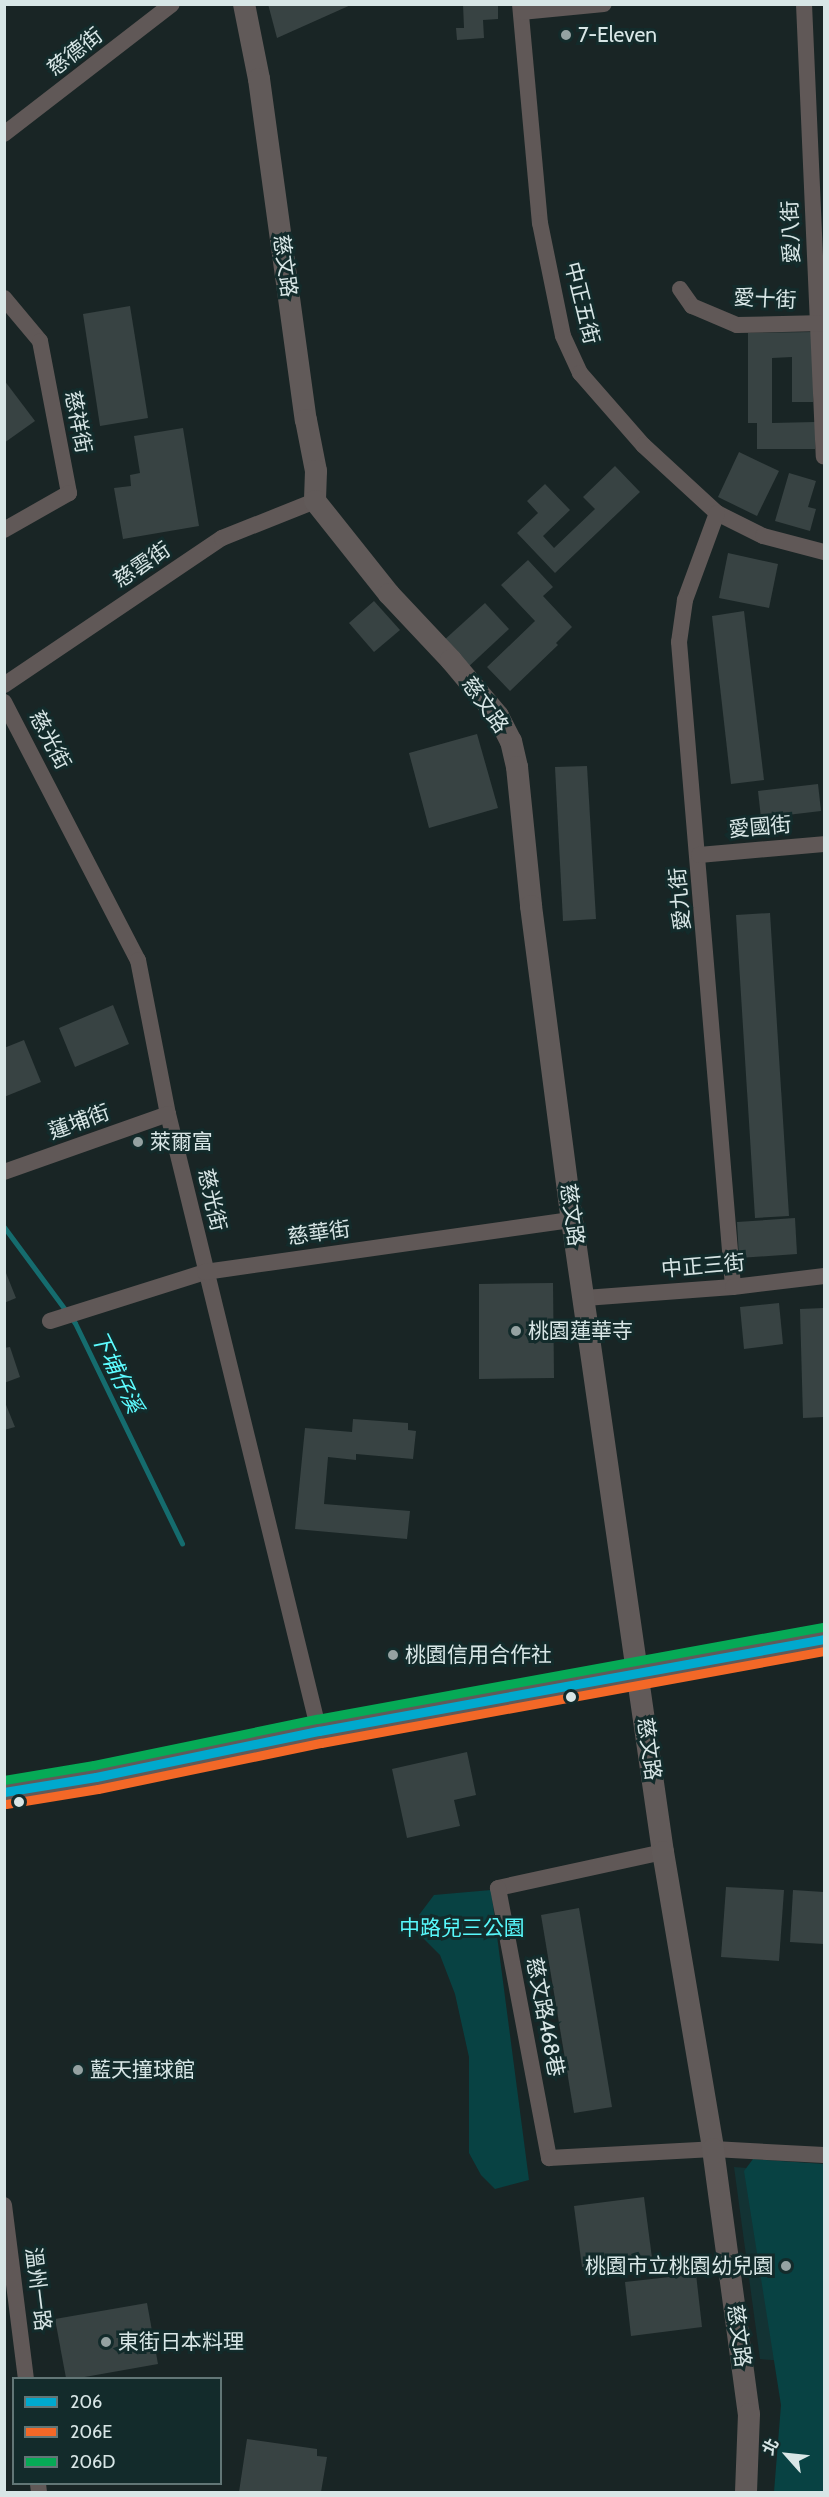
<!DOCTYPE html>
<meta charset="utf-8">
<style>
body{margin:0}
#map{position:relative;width:829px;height:2497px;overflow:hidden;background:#192525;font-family:Cabin,"Noto Sans TC",sans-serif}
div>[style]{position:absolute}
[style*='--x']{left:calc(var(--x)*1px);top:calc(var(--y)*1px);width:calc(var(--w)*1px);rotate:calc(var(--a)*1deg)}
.built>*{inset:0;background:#133334}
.green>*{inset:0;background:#084243}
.stream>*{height:5px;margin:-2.5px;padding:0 2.5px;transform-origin:2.5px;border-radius:2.5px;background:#156c6e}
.building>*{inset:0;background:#384343}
.street>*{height:16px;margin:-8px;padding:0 8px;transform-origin:8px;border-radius:8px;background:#605857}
.secondary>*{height:22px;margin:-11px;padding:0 11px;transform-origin:11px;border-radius:11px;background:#615a59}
.bus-1>*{height:9px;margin:-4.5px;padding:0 4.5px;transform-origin:4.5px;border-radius:4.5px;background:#00a9ce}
.bus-2>*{height:9px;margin:-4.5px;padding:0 4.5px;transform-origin:4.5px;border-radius:4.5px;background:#f36827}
.bus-3>*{height:9px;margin:-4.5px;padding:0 4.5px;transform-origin:4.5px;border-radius:4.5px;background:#06aa56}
.dots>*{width:16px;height:16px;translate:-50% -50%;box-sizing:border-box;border:3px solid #132b2b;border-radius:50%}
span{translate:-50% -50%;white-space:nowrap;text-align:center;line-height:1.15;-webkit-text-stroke:6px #132b2b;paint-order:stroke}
.poi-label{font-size:21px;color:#d8e6e6}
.left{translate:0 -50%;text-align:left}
.right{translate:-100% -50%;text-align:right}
.street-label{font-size:21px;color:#d8e6e6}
.park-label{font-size:21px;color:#58f8fb}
.water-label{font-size:22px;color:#5dfcff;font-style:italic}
.frame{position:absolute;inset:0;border:6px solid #d8e6e6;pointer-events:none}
.legend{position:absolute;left:12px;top:2377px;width:210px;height:108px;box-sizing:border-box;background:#132b2b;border:2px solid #627676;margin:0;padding:8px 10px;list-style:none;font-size:18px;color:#d8e6e6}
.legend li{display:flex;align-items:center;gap:12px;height:30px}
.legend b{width:30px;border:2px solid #627676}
.north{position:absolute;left:757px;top:2425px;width:60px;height:60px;-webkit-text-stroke:4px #132b2b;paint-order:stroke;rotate:297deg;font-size:16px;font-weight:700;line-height:24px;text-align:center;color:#d8e6e6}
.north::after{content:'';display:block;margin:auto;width:21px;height:27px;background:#d8e6e6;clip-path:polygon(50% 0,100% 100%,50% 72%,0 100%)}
</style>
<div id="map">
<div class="built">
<div style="clip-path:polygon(734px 2167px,824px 2174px,824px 2364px,760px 2359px)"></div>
</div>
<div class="green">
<div style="clip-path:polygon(491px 1890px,529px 2180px,495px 2189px,481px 2175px,469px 2153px,469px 2057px,455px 1994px,440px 1955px,423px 1938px,419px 1915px,434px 1895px)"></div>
<div style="clip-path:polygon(753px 2159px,824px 2164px,824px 2492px,774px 2492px,781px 2405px,744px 2171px)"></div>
</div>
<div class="stream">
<div style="--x:4;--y:1227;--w:119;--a:53.5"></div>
<div style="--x:75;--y:1323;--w:245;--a:64.1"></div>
</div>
<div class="building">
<div style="clip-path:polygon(268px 4px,353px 4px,277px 38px)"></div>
<div style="clip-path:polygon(463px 4px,498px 4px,498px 19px,483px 20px,484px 38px,457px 40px,456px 28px,464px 28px)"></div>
<div style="clip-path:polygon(130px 306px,148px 418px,100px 426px,83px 314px)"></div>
<div style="clip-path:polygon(813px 332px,813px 402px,792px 402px,792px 357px,772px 358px,772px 423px,815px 422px,815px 449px,757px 449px,757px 423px,748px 423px,748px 333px)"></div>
<div style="clip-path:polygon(4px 380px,35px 421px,4px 443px)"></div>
<div style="clip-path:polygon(183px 428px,199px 526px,123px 539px,114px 488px,131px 486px,130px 475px,140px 473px,134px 436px)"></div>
<div style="clip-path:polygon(739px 452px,779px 471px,757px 516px,718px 497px)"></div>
<div style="clip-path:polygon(615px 466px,640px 492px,555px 573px,517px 533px,538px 513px,527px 501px,545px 484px,570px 510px,543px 536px,554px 548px,595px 509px,583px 497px)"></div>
<div style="clip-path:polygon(789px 473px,816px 481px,808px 507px,816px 509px,810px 531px,775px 521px)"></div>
<div style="clip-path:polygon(728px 553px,778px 564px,769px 608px,719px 598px)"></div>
<div style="clip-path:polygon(528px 560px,553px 587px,543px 596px,572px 627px,556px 643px,558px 645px,510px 691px,487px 667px,535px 621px,501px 585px)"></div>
<div style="clip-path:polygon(374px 601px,400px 630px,374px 652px,349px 623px)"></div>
<div style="clip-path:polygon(485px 603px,509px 629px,466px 669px,442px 642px)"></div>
<div style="clip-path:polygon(744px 611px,764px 780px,731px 784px,712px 616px)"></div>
<div style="clip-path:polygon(477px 734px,498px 808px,429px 828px,409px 753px)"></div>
<div style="clip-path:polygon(587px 766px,596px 919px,563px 921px,555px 767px)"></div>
<div style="clip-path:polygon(818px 784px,821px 811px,761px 818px,758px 791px)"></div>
<div style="clip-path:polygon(770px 913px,789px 1216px,755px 1218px,736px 915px)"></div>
<div style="clip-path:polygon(113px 1005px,129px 1044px,75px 1067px,59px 1028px)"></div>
<div style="clip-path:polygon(24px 1040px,41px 1082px,4px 1097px,4px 1048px)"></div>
<div style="clip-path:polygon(795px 1218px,797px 1254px,739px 1258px,737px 1222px)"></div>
<div style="clip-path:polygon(4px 1268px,16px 1298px,4px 1303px)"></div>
<div style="clip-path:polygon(553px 1283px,554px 1378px,479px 1379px,479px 1284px)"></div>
<div style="clip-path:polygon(779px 1303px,783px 1344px,744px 1349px,740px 1307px)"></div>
<div style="clip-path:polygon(824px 1308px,824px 1417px,803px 1418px,800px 1309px)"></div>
<div style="clip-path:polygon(10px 1347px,20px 1377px,4px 1383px,4px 1348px)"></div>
<div style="clip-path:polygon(4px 1400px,15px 1427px,4px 1430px)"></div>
<div style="clip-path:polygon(353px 1419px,408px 1423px,408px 1430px,416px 1431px,413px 1459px,356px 1454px,356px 1460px,328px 1457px,324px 1504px,410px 1511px,407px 1539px,295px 1529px,305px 1428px,352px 1432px)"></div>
<div style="clip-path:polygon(467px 1752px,476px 1795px,454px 1800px,460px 1826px,407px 1838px,392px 1769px)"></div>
<div style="clip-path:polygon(726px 1887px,784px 1890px,779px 1961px,721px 1957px)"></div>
<div style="clip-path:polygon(793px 1890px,824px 1892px,824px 1944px,790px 1942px)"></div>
<div style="clip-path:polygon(579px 1908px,612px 2107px,574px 2113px,541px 1915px)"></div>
<div style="clip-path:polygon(644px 2197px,652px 2258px,582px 2267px,574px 2206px)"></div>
<div style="clip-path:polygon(696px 2274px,702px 2327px,631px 2336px,625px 2282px)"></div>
<div style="clip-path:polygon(147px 2303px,158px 2364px,79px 2378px,66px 2378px,55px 2319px)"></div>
<div style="clip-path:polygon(247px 2439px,317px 2449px,317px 2456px,327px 2457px,321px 2492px,239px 2492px)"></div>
</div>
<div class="street">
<div style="--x:520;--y:4;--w:220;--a:84.8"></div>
<div style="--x:540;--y:223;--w:115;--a:78.5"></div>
<div style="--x:563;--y:336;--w:41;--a:65.3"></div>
<div style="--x:580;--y:373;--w:96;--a:48.8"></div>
<div style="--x:643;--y:445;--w:100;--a:42.6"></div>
<div style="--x:717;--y:513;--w:51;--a:26.6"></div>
<div style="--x:763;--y:536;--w:63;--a:14.7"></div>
<div style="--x:804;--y:4;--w:453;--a:87.5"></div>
<div style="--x:521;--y:12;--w:83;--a:-5.5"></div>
<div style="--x:4;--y:134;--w:212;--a:-37.7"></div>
<div style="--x:680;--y:289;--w:21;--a:55"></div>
<div style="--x:692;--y:306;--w:49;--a:22.9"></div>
<div style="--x:737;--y:325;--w:87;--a:-1.3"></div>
<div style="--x:4;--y:298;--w:56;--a:50.1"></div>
<div style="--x:40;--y:341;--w:155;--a:79.2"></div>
<div style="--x:69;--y:493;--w:75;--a:150.4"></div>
<div style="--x:717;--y:513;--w:93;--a:110.2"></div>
<div style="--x:685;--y:600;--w:42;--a:98.1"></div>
<div style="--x:679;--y:642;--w:647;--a:85.21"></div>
<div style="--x:4;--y:685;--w:263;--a:-34"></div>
<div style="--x:222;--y:538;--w:100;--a:-21.7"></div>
<div style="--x:4;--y:702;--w:291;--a:62.6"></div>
<div style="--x:138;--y:960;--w:157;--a:79"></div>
<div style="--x:168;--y:1114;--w:635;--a:76.25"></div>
<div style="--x:699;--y:855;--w:125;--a:-5"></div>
<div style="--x:4;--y:1172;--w:174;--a:-19.5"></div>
<div style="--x:585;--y:1298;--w:148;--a:-4.3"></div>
<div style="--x:733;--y:1287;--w:92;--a:-6.9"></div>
<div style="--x:50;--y:1321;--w:163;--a:-17.5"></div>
<div style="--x:205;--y:1272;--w:371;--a:-8.1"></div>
<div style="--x:663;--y:1852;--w:169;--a:167.7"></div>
<div style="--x:498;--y:1888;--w:275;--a:79.3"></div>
<div style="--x:549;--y:2158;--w:164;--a:-3.1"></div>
<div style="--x:713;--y:2149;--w:111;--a:3.1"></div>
<div style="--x:4;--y:2205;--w:174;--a:82.8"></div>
<div style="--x:38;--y:2484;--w:8;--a:83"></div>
</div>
<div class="secondary">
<div style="--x:244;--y:4;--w:76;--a:78.7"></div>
<div style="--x:259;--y:79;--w:344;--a:82.2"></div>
<div style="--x:306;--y:420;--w:52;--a:78.9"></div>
<div style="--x:316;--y:471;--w:30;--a:92"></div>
<div style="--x:315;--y:501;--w:119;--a:51.5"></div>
<div style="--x:389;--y:594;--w:91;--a:46.8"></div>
<div style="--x:451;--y:660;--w:73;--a:50"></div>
<div style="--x:498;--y:716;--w:28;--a:63"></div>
<div style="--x:511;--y:741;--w:27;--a:77"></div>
<div style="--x:517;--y:767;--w:140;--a:84.2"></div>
<div style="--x:531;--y:906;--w:317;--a:82.6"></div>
<div style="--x:572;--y:1220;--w:639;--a:81.81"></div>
<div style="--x:663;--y:1852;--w:301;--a:80.4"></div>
<div style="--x:713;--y:2149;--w:267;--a:82.3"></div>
<div style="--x:749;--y:2414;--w:78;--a:92.2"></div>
<div style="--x:4;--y:1792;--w:93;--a:-9.3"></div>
<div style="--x:96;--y:1777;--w:228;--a:-11.7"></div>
<div style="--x:319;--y:1731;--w:513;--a:-10.32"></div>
</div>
<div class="bus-1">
<div style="--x:4;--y:1792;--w:93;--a:-9.3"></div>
<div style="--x:96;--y:1777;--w:228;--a:-11.7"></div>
<div style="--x:319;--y:1731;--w:513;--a:-10.32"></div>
</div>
<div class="bus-2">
<div style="--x:6;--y:1804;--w:93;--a:-9.3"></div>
<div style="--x:98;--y:1789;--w:228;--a:-11.7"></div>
<div style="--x:321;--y:1743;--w:511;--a:-10.36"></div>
</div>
<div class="bus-3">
<div style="--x:4;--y:1780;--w:91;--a:-9.5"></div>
<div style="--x:94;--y:1765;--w:228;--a:-11.7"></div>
<div style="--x:317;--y:1719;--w:513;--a:-10.32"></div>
</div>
<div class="dots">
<div style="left:566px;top:35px;background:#95a2a2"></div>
<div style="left:138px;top:1142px;background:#95a2a2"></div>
<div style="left:516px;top:1331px;background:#95a2a2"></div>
<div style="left:393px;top:1655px;background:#95a2a2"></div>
<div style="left:571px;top:1697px;background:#d8e6e6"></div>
<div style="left:19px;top:1802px;background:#d8e6e6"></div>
<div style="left:78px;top:2070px;background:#95a2a2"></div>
<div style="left:786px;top:2266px;background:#95a2a2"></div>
<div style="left:106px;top:2342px;background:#95a2a2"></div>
</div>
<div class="poi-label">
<span class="left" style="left:578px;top:35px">7-Eleven</span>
<span class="left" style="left:150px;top:1142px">萊爾富</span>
<span class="left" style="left:528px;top:1331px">桃園蓮華寺</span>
<span class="left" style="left:405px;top:1655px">桃園信用合作社</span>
<span class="left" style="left:90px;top:2070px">藍天撞球館</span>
<span class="right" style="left:774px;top:2266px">桃園市立桃園幼兒園</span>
<span class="left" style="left:118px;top:2342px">東街日本料理</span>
</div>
<div class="street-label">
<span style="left:75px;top:52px;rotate:-38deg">慈德街</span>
<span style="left:791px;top:232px;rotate:-92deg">愛八街</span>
<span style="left:285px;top:266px;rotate:82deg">慈文路</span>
<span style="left:765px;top:299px;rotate:3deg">愛十街</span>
<span style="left:582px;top:303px;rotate:76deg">中正五街</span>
<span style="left:78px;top:422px;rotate:79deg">慈祥街</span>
<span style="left:142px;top:565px;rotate:-34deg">慈雲街</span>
<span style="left:485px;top:705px;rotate:54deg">慈文路</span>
<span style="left:50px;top:740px;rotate:62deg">慈光街</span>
<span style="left:760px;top:827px;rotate:-5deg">愛國街</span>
<span style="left:680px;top:899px;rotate:-95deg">愛九街</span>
<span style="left:79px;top:1122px;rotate:-20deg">蓮埔街</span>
<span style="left:212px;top:1200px;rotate:77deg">慈光街</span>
<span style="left:572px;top:1215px;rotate:82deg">慈文路</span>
<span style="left:319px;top:1233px;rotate:-8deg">慈華街</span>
<span style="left:703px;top:1266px;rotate:-5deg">中正三街</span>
<span style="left:649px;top:1749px;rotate:82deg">慈文路</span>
<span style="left:545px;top:2017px;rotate:79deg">慈文路468巷</span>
<span style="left:38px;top:2289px;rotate:83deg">溫州一路</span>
<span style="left:739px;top:2336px;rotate:82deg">慈文路</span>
</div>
<div class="park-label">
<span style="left:462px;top:1928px">中路兒三公園</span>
</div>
<div class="water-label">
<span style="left:117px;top:1372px;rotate:64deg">下埔仔溪</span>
</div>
<div class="frame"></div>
<ul class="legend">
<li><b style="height:8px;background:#00a9ce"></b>206</li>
<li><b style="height:8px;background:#f36827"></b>206E</li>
<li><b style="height:8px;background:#06aa56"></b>206D</li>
</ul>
<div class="north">北</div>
</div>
